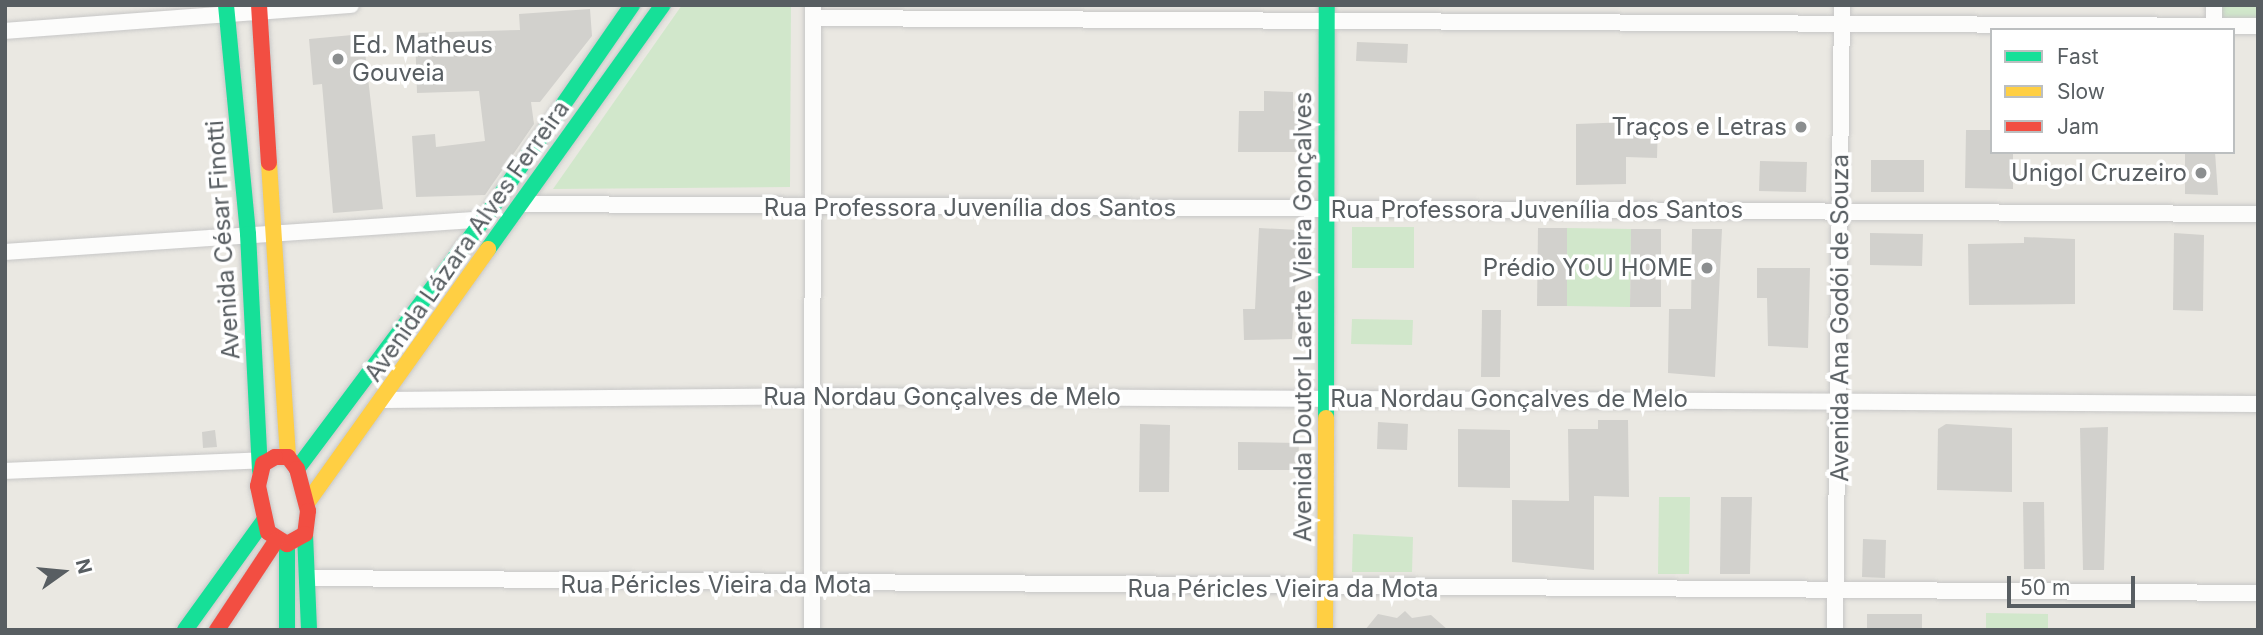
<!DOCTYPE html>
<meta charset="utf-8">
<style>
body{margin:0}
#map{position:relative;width:2263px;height:635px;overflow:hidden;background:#eae8e2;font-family:Inter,sans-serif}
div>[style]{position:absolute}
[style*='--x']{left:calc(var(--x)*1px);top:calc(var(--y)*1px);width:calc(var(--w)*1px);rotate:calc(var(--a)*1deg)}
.green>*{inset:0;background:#d1e7cb}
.building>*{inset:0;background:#d2d1cd}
.roads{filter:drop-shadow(0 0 2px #c7c7c7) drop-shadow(0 0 2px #c7c7c7)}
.street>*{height:16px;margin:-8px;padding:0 8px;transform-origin:8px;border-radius:8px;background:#fcfcfb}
.fast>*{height:16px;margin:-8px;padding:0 8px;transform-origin:8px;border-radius:8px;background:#16e098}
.slow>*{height:16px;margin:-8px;padding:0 8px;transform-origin:8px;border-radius:8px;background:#ffcf43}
.jam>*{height:16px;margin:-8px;padding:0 8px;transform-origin:8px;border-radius:8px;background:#f24e42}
.dots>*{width:19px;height:19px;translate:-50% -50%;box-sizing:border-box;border:4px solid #fff;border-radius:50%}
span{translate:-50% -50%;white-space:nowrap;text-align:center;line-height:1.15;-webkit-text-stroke:7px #fff;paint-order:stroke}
.poi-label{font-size:24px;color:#585e62}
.left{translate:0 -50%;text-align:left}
.right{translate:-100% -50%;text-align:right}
.street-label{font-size:24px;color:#585e62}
.frame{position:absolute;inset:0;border:7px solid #585e62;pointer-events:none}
.legend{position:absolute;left:1990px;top:28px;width:245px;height:126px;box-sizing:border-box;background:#fff;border:2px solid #bcbfc0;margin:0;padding:9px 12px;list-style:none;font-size:21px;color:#585e62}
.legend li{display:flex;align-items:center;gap:14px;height:35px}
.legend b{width:35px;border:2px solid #bcbfc0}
.north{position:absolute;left:28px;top:537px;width:70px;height:70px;-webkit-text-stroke:5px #fff;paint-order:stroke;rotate:75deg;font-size:19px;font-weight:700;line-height:28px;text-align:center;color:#585e62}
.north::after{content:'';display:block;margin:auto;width:24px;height:32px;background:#585e62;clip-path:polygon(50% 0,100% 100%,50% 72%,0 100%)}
.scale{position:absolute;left:2007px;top:576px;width:128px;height:32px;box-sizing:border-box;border:4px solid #585e62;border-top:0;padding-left:9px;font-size:21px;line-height:24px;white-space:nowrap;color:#585e62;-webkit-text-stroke:5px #fff;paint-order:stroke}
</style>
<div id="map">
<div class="green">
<div style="clip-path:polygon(682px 5px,791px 5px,790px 187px,553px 189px)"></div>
<div style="clip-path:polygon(2218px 5px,2258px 5px,2258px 24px,2218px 25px)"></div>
<div style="clip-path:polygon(1352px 227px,1414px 227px,1414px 268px,1352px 268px)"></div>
<div style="clip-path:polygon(1567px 228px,1631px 229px,1630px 307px,1567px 306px)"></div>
<div style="clip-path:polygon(1352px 319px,1413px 320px,1412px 345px,1351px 344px)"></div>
<div style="clip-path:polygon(1659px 497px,1690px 497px,1689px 574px,1658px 574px)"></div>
<div style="clip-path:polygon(1353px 534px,1413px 537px,1412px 572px,1352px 572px)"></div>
<div style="clip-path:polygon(1986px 613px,2048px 614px,2048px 630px,1986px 630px)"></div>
</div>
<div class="building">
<div style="clip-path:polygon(590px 9px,592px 36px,540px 102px,531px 102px,534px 124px,485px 195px,416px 197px,412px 136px,435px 134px,436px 147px,485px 141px,479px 91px,417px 93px,415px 33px,520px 30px,519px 14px)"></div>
<div style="clip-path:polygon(363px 34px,383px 209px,333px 213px,322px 84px,313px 85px,309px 39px)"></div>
<div style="clip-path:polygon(1357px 42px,1408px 44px,1407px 63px,1356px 61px)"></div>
<div style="clip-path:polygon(1264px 91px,1293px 92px,1293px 111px,1300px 112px,1300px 152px,1238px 152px,1239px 111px,1264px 111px)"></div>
<div style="clip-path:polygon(1658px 121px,1657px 158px,1626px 157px,1626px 184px,1576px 185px,1576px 124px)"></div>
<div style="clip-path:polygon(1966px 130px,1992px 130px,1992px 152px,2013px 152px,2013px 189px,1965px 188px)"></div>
<div style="clip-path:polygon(2185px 152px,2215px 152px,2218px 195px,2185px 194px)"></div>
<div style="clip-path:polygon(1871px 160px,1924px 160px,1924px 192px,1871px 192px)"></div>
<div style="clip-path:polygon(1760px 161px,1807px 162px,1806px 192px,1759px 191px)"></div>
<div style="clip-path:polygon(1259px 228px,1299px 230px,1292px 339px,1244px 340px,1243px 309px,1255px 309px)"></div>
<div style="clip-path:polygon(1538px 228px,1567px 228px,1567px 306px,1537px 306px)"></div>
<div style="clip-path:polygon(1631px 229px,1661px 229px,1661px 307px,1630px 307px)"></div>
<div style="clip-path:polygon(1692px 229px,1722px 229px,1715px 377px,1668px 373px,1669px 309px,1691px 309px)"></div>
<div style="clip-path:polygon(1870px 233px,1923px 234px,1922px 266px,1870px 265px)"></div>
<div style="clip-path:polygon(2174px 233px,2204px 235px,2203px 311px,2173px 310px)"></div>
<div style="clip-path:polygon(2024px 237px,2075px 239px,2075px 304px,1969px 305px,1968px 244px,2024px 243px)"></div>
<div style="clip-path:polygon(1757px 268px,1810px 268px,1808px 348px,1768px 346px,1767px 298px,1757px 298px)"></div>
<div style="clip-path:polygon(1482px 310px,1501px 310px,1500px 377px,1481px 377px)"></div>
<div style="clip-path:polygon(1598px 420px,1628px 420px,1629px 497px,1594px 496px,1594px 570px,1512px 562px,1512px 500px,1569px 501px,1568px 429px,1598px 429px)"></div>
<div style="clip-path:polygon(1378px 422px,1408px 424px,1407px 450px,1377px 449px)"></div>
<div style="clip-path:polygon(1140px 424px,1170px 425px,1169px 492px,1139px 492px)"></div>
<div style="clip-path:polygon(1946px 424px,2012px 428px,2012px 492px,1937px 490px,1938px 429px)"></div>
<div style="clip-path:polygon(2108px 427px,2104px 570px,2083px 570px,2080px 428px)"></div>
<div style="clip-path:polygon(1458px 429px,1510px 430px,1510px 488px,1458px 487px)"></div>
<div style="clip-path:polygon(215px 430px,217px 447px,203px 448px,202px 432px)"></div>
<div style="clip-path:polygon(1238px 442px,1299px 443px,1298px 470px,1238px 470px)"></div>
<div style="clip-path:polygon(1721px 497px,1752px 497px,1750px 574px,1720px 574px)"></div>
<div style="clip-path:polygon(2023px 502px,2044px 502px,2045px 569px,2024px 569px)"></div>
<div style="clip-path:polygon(1863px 539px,1886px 540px,1885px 578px,1862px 577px)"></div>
<div style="clip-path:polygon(1405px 611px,1412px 618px,1431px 615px,1448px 630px,1365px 630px,1378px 614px,1397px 618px)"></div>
<div style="clip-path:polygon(1867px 614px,1922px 614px,1922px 630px,1867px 630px)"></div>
</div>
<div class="roads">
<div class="street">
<div style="--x:813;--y:18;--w:1445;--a:0.32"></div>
<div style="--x:2214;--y:25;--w:20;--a:-90"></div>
<div style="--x:5;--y:31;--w:347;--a:-4.3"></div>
<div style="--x:522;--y:204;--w:1736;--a:0.33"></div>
<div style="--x:5;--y:252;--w:480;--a:-3.9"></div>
<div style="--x:382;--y:400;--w:431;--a:-0.5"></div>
<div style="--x:813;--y:396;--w:1445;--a:0.32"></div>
<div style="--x:5;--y:471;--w:262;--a:-2.4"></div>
<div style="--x:308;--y:578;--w:1950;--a:0.44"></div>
<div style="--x:812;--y:630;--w:625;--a:-89.91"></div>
<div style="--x:1835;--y:630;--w:625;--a:-89.36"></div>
</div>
<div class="fast">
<div style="--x:226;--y:5;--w:230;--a:84.5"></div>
<div style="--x:248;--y:234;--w:237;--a:87.1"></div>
<div style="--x:488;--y:249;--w:300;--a:-54.4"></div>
<div style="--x:1326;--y:418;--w:413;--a:-89.9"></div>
<div style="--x:297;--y:469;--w:312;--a:-53.2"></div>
<div style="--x:484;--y:219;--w:260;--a:-55.3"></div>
<div style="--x:305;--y:534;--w:96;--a:87.6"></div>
<div style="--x:287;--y:544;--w:86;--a:90"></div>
<div style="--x:185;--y:630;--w:133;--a:-54.2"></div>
</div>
<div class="slow">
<div style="--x:269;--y:163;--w:295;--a:86.3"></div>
<div style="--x:307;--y:503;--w:312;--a:-54.5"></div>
<div style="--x:1325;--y:630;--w:212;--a:-89.7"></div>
</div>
<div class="jam">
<div style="--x:259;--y:5;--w:158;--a:86.4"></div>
<div style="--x:275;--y:457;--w:13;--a:0"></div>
<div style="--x:288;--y:457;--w:15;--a:53"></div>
<div style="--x:297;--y:469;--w:43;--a:75.3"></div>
<div style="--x:308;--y:511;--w:23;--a:97"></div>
<div style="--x:305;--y:534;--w:21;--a:151"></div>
<div style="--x:287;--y:544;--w:22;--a:-148"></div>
<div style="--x:268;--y:532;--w:47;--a:-102.3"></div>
<div style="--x:258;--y:486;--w:23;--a:-77"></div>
<div style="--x:263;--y:464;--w:14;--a:-30"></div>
<div style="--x:217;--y:630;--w:107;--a:-56.5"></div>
</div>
</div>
<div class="dots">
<div style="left:338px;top:59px;background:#8b8e8f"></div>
<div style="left:1801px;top:127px;background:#8b8e8f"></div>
<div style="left:2201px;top:173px;background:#8b8e8f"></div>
<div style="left:1707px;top:268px;background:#8b8e8f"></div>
</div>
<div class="poi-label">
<span class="left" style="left:352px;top:59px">Ed. Matheus<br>Gouveia</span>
<span class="right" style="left:1787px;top:127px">Traços e Letras</span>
<span class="right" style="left:2187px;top:173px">Unigol Cruzeiro</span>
<span class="right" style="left:1693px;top:268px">Prédio YOU HOME</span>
</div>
<div class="street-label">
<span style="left:970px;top:208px">Rua Professora Juvenília dos Santos</span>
<span style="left:1537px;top:210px">Rua Professora Juvenília dos Santos</span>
<span style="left:223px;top:240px;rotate:-94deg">Avenida César Finotti</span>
<span style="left:467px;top:241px;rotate:-55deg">Avenida Lázara Alves Ferreira</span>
<span style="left:1303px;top:317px;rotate:-90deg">Avenida Doutor Laerte Vieira Gonçalves</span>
<span style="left:1840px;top:318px;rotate:-90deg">Avenida Ana Godói de Souza</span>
<span style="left:942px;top:397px">Rua Nordau Gonçalves de Melo</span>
<span style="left:1509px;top:399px">Rua Nordau Gonçalves de Melo</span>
<span style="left:716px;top:585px">Rua Péricles Vieira da Mota</span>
<span style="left:1283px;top:589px">Rua Péricles Vieira da Mota</span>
</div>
<div class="frame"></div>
<ul class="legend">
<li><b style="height:9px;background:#16e098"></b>Fast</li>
<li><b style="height:9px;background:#ffcf43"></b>Slow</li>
<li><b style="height:9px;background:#f24e42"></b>Jam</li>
</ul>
<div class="north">N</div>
<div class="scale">50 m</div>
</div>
